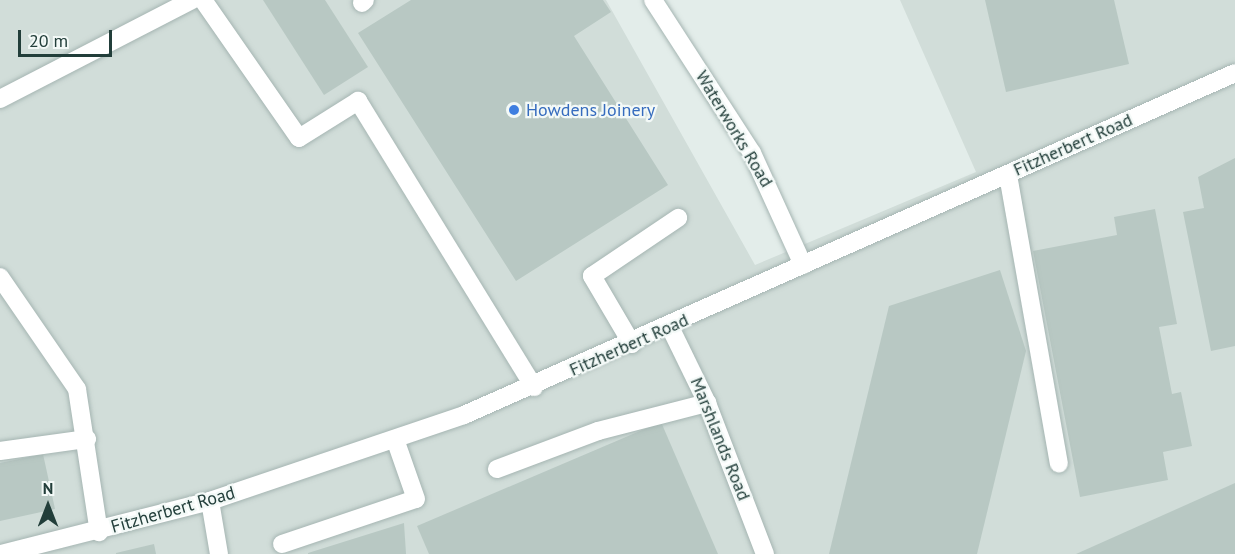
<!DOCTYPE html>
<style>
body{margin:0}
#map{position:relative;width:1235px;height:554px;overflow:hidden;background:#e3edea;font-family:"PT Sans",sans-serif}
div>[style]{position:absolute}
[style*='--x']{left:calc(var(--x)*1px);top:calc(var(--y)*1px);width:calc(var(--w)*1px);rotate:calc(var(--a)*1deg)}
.built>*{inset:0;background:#d1ddd9}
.building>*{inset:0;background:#b8c8c3}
.roads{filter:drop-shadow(0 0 2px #a5b5b2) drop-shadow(0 0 2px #a5b5b2)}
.minor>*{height:18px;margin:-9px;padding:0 9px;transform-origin:9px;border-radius:9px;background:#fff}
.dots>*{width:16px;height:16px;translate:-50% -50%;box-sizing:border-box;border:3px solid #f3f9f7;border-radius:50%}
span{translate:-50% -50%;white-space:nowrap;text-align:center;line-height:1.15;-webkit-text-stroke:4.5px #f3f9f7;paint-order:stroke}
.shop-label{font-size:18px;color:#366cbe}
.left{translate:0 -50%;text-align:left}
.street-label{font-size:18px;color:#223e3a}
.north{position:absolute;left:18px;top:476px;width:60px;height:60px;-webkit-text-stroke:4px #f3f9f7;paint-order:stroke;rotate:0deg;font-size:16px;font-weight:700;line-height:24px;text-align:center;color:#223e3a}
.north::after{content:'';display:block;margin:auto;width:21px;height:27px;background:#223e3a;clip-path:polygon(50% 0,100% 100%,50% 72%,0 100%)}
.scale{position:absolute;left:18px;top:30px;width:94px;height:27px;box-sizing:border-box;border:3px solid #223e3a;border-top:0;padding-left:8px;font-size:18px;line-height:21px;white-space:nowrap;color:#223e3a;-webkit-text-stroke:4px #f3f9f7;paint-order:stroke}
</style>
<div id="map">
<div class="built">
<div style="clip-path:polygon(0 0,606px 0,755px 265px,976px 172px,900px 0,1235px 0,1235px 554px,0 554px)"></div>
</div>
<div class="building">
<div style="clip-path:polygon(263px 0,325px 0,368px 67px,324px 95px)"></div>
<div style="clip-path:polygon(411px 0,603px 0,611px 12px,574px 36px,668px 185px,516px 281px,358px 33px)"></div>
<div style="clip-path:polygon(985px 0,1114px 0,1129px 64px,1006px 92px)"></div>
<div style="clip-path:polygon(1235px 158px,1235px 346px,1211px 351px,1183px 212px,1204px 208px,1198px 177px)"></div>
<div style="clip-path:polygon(1155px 209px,1177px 324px,1159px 327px,1172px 394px,1181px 392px,1192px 446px,1163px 452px,1168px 480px,1080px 497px,1033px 251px,1117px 235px,1114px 217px)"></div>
<div style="clip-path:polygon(1000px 270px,1026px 351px,977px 554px,829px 554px,889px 306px)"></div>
<div style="clip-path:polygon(661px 422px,718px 554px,429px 554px,417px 526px)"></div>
<div style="clip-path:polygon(43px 454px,55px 509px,0 521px,0 463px)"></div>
<div style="clip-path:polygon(1235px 483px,1235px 554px,1076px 554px)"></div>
<div style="clip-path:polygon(404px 523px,406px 554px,308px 554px,308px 553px)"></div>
<div style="clip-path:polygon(154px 544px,156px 554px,116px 554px,116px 553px)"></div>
</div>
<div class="roads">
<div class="minor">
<div style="--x:203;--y:0;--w:168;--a:55.2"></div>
<div style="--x:299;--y:138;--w:70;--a:-32.1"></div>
<div style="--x:358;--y:101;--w:336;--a:58.4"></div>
<div style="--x:653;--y:0;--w:182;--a:57.1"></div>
<div style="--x:752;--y:153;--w:123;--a:65.5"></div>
<div style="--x:362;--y:3;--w:4;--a:-45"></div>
<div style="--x:0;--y:99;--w:216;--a:-27.3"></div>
<div style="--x:1008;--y:175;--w:293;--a:80"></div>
<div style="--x:0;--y:277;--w:136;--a:55.5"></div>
<div style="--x:77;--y:389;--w:145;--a:81.3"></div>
<div style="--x:670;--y:327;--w:85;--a:64"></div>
<div style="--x:707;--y:403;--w:162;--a:69"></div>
<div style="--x:632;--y:344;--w:79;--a:-120.5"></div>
<div style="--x:592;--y:276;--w:104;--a:-34"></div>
<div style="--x:0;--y:451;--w:88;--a:-7.9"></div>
<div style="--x:497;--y:469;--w:108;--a:-20.6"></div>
<div style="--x:598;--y:431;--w:113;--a:-14.4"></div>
<div style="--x:210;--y:501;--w:54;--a:80.4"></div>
<div style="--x:282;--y:544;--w:141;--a:-18.6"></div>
<div style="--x:416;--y:499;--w:60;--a:-109.3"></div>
<div style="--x:1;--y:554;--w:216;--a:-14.2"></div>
<div style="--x:210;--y:501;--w:268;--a:-18.7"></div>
<div style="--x:464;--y:415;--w:843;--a:-23.92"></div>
</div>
</div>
<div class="dots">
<div style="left:514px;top:110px;background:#3f7fe0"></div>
</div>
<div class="shop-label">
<span class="left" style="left:526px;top:110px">Howdens Joinery</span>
</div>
<div class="street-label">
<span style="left:734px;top:129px;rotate:59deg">Waterworks Road</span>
<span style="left:1073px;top:145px;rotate:-24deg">Fitzherbert Road</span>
<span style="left:629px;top:345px;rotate:-24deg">Fitzherbert Road</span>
<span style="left:720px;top:439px;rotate:68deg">Marshlands Road</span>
<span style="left:173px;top:510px;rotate:-16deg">Fitzherbert Road</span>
</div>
<div class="north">N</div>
<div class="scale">20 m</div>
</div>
